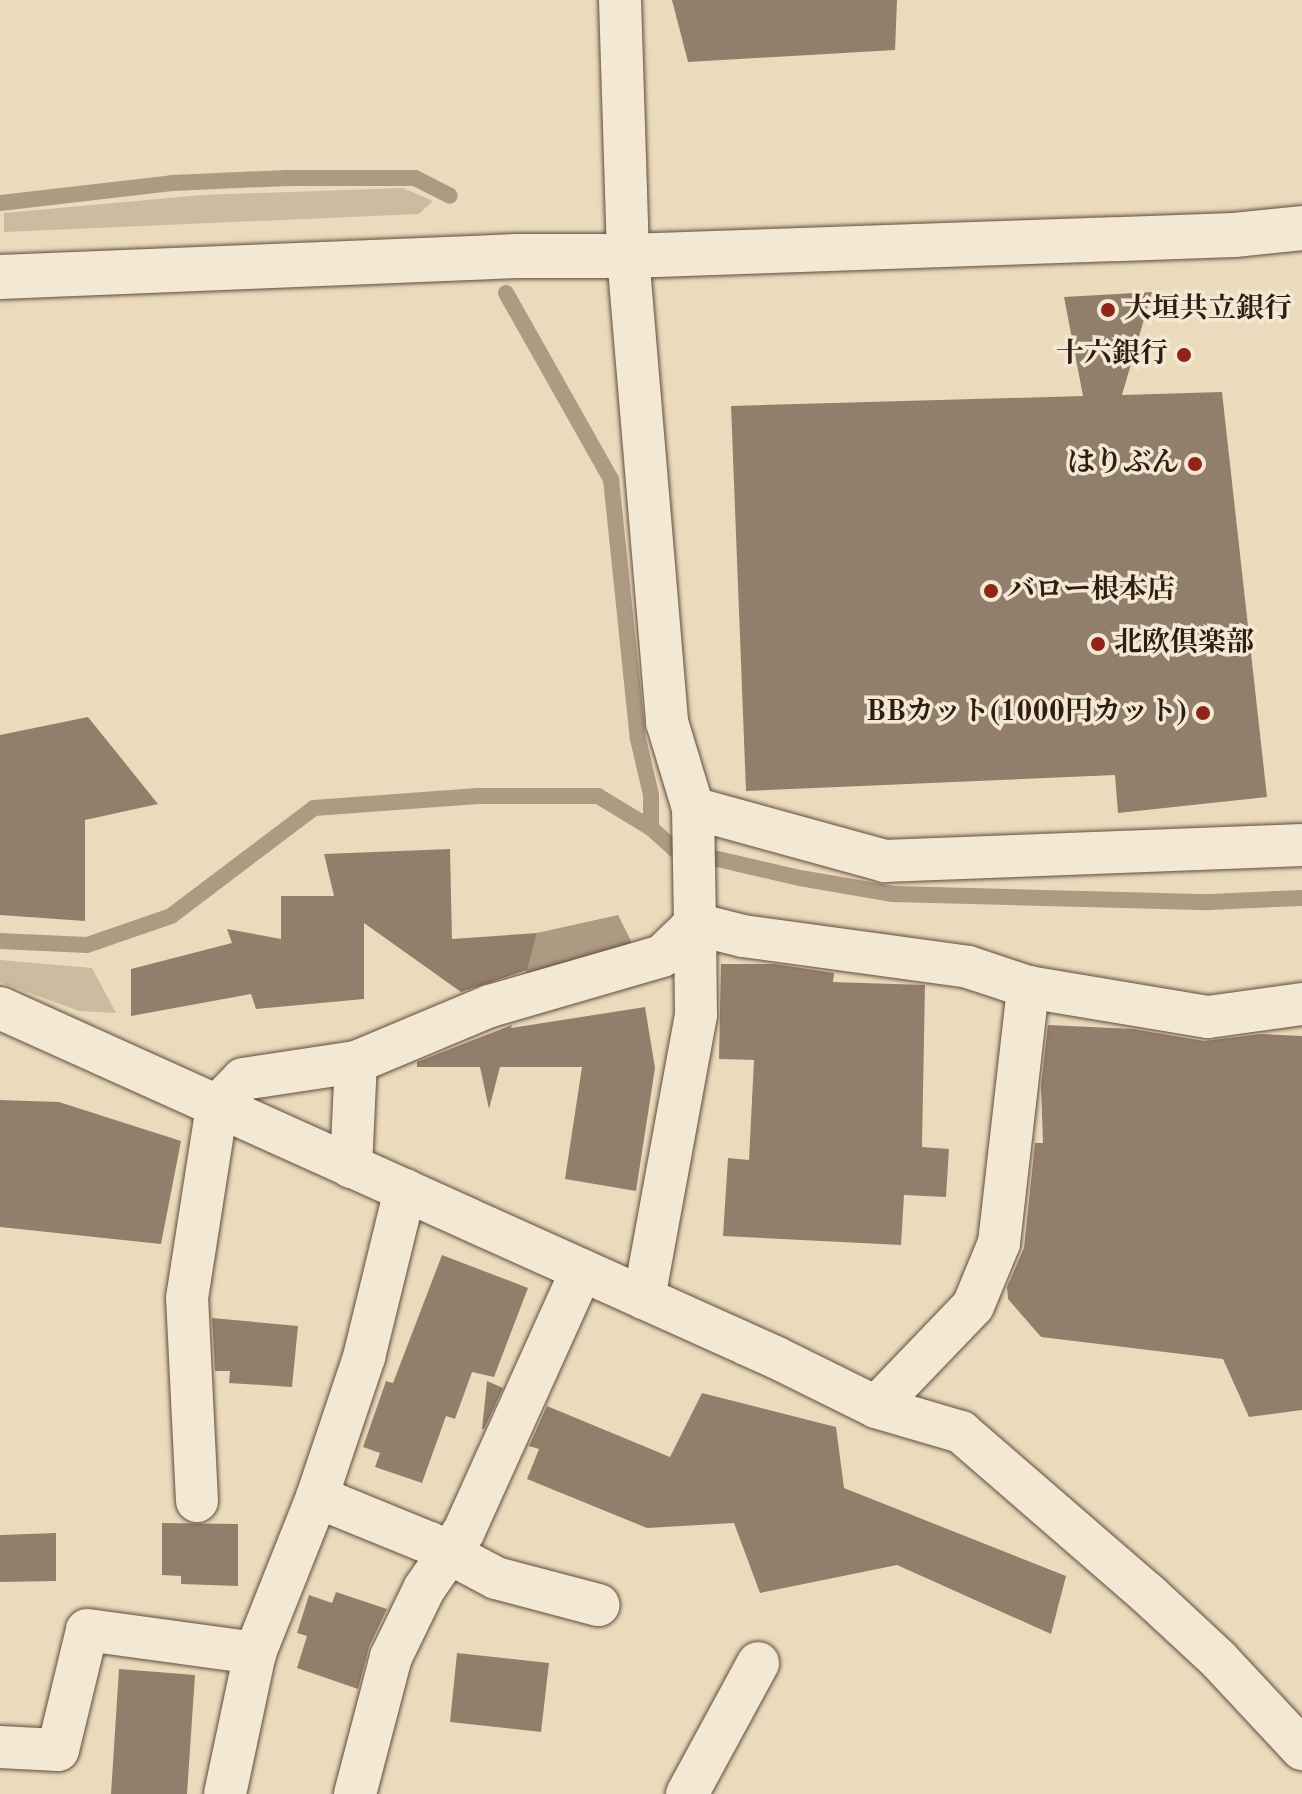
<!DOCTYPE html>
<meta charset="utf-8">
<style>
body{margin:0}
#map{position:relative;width:1302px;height:1794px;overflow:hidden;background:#ebdbbd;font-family:"Old Standard TT","Noto Serif JP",serif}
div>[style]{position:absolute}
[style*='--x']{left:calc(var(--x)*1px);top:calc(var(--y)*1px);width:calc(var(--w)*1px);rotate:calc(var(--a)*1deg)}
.green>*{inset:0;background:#cbbba0}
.water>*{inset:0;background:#ac9a83}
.stream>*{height:16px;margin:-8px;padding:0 8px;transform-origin:8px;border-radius:8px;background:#ac9a83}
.building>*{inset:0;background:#927f6b}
.roads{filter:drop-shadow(0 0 2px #604c3d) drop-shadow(0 0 2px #604c3d)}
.street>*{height:42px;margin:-21px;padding:0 21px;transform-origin:21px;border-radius:21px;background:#f2e8d4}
.secondary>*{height:44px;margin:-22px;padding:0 22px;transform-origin:22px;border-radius:22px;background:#f2e8d4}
.dots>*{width:22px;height:22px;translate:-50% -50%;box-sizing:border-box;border:4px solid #f2e8d4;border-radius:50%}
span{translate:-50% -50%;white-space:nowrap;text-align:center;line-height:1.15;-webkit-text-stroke:7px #f2e8d4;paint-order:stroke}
.poi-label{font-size:28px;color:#311c12;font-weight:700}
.left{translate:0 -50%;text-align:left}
.right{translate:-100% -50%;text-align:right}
</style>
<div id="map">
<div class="green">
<div style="clip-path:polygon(403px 188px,433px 201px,419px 214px,4px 232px,4px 213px,202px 195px)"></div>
<div style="clip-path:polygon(0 960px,92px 968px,116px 1013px,79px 1011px,0 982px)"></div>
</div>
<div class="water">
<div style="clip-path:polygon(618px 915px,633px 945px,524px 979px,537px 933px)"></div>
</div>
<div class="stream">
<div style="--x:0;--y:203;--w:173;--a:-6.6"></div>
<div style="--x:172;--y:183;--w:116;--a:-2.5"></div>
<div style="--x:288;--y:178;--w:127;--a:0"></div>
<div style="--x:415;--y:178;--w:39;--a:27"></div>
<div style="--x:506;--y:293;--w:214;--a:60.6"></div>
<div style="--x:611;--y:479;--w:261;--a:84.1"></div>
<div style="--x:638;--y:739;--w:57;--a:76.9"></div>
<div style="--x:651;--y:795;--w:33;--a:90"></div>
<div style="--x:651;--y:828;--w:31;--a:42"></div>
<div style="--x:674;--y:849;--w:129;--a:13"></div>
<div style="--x:800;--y:878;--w:94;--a:9.8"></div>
<div style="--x:893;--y:894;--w:316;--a:1.5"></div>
<div style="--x:1209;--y:902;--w:93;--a:-2.5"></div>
<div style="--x:0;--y:941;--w:87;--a:2.6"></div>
<div style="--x:87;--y:945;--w:89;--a:-19"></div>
<div style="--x:171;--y:916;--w:179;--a:-37.1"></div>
<div style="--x:314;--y:808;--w:164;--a:-4.2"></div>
<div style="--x:478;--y:796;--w:120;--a:0"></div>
<div style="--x:598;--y:796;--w:62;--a:31.1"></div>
</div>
<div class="building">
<div style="clip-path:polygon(672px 0,897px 0,895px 50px,688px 62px)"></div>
<div style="clip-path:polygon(1152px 292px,1122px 395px,1222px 392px,1267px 797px,1118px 813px,1115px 775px,746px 791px,731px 406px,1083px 396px,1064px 297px)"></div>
<div style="clip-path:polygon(88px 717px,158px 804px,85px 820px,85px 921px,0 915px,0 735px)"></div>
<div style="clip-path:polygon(450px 849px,452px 939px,537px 933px,527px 970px,461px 992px,364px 923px,364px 999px,256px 1009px,251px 994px,131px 1016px,131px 969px,232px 943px,227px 929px,281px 939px,281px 896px,334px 896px,324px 854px)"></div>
<div style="clip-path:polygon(721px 964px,774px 964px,834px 973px,833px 982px,925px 985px,922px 1147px,949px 1149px,946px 1197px,904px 1195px,901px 1245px,723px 1236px,728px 1158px,749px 1160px,754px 1060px,719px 1059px)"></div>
<div style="clip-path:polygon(645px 1007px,655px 1068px,636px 1191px,565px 1179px,582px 1067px,500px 1067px,489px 1109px,480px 1067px,417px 1067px,417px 1062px,512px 1025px,511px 1028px)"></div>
<div style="clip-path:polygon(1048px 1025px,1133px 1029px,1204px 1041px,1261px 1034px,1302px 1036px,1302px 1410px,1249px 1417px,1223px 1359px,1041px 1337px,1008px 1299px,1007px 1287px,1024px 1248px,1035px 1143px,1043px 1143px,1041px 1086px)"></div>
<div style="clip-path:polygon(0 1100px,59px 1102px,181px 1141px,161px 1244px,0 1227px)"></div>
<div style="clip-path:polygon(442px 1255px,528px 1288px,494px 1377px,472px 1372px,455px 1419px,446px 1416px,422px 1483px,375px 1467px,380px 1453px,363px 1447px,386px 1381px,393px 1383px)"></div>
<div style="clip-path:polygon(212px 1318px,298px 1326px,292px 1387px,229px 1383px,230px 1371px,215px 1371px)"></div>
<div style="clip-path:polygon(487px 1381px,503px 1388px,484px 1429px,482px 1429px)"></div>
<div style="clip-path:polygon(702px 1393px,836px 1427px,844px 1488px,1066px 1576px,1051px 1634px,897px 1565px,760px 1593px,734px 1523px,647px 1528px,527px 1479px,539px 1449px,529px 1446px,547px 1406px,670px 1457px)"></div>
<div style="clip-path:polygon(162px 1523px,238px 1524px,238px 1586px,181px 1584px,181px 1576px,162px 1575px)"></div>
<div style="clip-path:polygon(56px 1533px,56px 1581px,0 1582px,0 1535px)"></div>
<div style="clip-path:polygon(336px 1592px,387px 1609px,369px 1647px,358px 1689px,297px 1668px,307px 1636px,297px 1633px,309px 1595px,332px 1603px)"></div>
<div style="clip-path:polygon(457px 1653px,549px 1663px,541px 1732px,450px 1722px)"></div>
<div style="clip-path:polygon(119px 1669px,195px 1675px,187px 1794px,111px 1794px)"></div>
</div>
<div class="roads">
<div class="street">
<div style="--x:620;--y:0;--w:256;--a:88.2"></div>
<div style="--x:628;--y:256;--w:468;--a:85.2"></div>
<div style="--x:667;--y:722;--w:90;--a:73.2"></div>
<div style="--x:693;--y:808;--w:116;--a:89"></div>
<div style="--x:695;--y:924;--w:91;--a:89.4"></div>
<div style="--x:696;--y:1015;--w:288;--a:100.4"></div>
<div style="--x:693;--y:808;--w:199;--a:15.4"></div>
<div style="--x:885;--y:861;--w:417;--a:-2.2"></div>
<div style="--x:0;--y:1008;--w:852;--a:24.25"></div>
<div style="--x:777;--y:1358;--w:110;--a:26.3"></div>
<div style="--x:876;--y:1407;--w:89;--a:16.4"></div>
<div style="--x:961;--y:1432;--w:246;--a:40.9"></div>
<div style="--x:1147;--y:1593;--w:98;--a:42.9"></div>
<div style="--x:1219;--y:1660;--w:122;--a:47"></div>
<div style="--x:351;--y:1167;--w:105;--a:-87.3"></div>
<div style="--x:876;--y:1407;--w:140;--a:-46.2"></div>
<div style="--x:973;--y:1306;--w:68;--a:-67.6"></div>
<div style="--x:999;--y:1243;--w:258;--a:-83.5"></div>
<div style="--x:317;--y:1497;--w:122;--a:22.2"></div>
<div style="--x:430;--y:1543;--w:75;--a:27.9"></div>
<div style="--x:496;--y:1578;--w:106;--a:14.8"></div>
<div style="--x:197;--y:1501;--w:203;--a:-92.8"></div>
<div style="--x:187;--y:1298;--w:194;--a:-81.1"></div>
<div style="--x:217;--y:1106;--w:37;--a:-46"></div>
<div style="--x:243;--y:1079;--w:114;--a:-8.6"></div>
<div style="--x:356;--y:1062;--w:145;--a:-22.7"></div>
<div style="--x:490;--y:1006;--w:179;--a:-16.2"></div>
<div style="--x:662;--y:956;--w:46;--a:-44.1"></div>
<div style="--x:695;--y:924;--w:49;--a:14"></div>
<div style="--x:743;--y:936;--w:227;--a:7.8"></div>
<div style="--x:968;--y:967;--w:63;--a:18.4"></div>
<div style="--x:1028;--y:987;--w:182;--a:9.5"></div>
<div style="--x:1208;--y:1017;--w:95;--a:-7.9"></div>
<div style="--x:0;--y:1747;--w:58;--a:3"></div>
<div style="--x:58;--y:1750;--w:123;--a:-76.4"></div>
<div style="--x:87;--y:1630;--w:170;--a:7.8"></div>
<div style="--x:225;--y:1794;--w:144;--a:-78"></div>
<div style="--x:255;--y:1653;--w:168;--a:-68.3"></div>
<div style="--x:317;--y:1497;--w:148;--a:-71.4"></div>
<div style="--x:364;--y:1357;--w:172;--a:-76.2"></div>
<div style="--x:355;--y:1794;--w:142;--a:-75.3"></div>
<div style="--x:391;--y:1657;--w:76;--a:-64.1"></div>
<div style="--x:424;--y:1589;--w:70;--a:-55.4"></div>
<div style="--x:464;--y:1531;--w:286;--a:-65.7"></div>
<div style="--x:687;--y:1794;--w:149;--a:-61.5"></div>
</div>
<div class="secondary">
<div style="--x:0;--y:277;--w:518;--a:-2.32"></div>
<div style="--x:518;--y:256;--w:110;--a:0"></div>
<div style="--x:628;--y:256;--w:606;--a:-1.98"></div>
<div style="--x:1234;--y:235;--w:68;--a:-5.9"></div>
</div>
</div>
<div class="dots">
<div style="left:1108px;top:310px;background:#8f2418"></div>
<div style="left:1184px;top:355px;background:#8f2418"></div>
<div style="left:1195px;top:464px;background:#8f2418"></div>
<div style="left:991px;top:591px;background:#8f2418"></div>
<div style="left:1098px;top:644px;background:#8f2418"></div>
<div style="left:1203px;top:713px;background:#8f2418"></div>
</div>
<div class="poi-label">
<span class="left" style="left:1124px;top:310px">大垣共立銀行</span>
<span class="right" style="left:1168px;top:355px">十六銀行</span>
<span class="right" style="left:1179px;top:464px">はりぶん</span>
<span class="left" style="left:1007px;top:591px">バロー根本店</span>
<span class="left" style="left:1114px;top:644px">北欧倶楽部</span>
<span class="right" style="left:1187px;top:713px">BBカット(1000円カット)</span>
</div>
</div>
